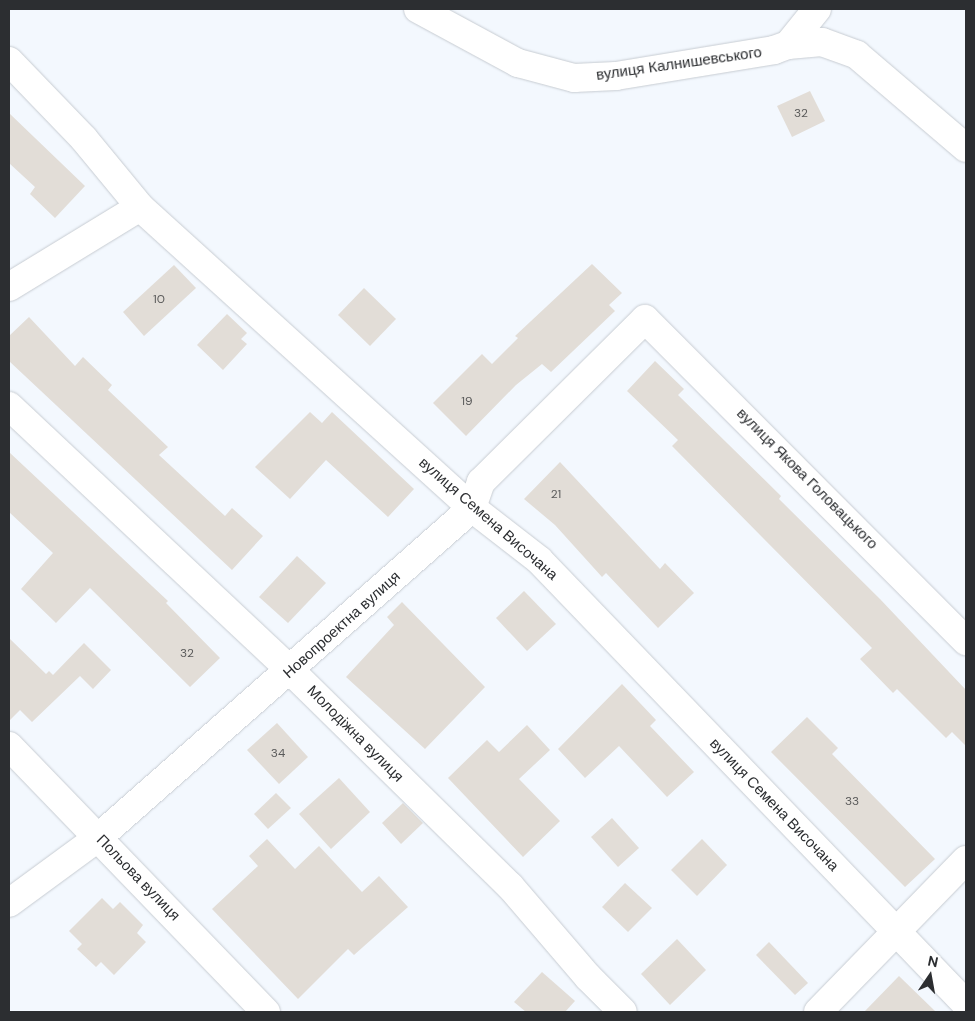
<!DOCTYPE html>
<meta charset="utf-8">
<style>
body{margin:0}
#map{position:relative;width:975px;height:1021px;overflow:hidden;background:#f3f8fe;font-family:"DM Sans",sans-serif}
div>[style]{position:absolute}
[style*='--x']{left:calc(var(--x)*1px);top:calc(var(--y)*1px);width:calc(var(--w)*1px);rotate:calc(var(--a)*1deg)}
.building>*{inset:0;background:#e2ddd7}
.roads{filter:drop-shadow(0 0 1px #c7ccd2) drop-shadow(0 0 1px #c7ccd2)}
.minor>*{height:28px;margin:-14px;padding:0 14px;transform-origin:14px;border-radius:14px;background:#fff}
span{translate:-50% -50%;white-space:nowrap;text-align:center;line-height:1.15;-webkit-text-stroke:4px #fff;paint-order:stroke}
.number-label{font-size:12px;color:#5a5a5a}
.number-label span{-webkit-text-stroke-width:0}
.street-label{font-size:15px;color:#2c2e31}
.frame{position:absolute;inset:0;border:10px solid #2c2e31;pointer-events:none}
.north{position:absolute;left:905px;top:951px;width:50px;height:50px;-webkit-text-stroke:4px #fff;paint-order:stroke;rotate:12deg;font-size:14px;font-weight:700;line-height:20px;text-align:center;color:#2c2e31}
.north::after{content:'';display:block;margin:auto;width:18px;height:22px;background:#2c2e31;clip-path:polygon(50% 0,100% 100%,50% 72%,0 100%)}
</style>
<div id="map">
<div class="building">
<div style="clip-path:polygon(810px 91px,825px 121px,792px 137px,777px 106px)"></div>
<div style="clip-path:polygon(9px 113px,85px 186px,55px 218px,30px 194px,35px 187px,9px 163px)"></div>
<div style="clip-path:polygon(592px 264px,622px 293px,609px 305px,615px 311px,551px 372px,542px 364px,516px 385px,466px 436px,433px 403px,482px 354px,492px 364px,518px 338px,515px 336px)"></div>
<div style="clip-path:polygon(174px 265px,196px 288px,144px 336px,123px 312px)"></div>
<div style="clip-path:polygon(364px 288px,396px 319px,370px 346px,338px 315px)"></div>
<div style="clip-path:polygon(227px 314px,247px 333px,241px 339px,247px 344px,223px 370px,197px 345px)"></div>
<div style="clip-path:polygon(29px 317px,75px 366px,83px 357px,112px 385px,108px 390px,168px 447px,159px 455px,225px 516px,232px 508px,263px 536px,232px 570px,9px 361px,9px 336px)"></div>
<div style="clip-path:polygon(655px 361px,684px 389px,678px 395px,781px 496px,779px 499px,880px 599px,966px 690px,966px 746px,952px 732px,946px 738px,897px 689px,893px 693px,860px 659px,872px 648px,672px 446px,678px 440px,627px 391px)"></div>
<div style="clip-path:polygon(310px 412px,322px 423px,332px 412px,414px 489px,388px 517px,326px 460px,290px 499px,255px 467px)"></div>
<div style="clip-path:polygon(9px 452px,168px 601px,166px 603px,220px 658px,190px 687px,90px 588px,56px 623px,21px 589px,53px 553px,9px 512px)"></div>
<div style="clip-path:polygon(560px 462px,660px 569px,665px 563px,694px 593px,658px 628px,606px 573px,602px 577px,555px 525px,524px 499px)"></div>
<div style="clip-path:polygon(297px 556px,326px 583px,288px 623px,259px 597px)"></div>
<div style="clip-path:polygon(524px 591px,556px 624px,527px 651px,496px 618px)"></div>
<div style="clip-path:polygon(402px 602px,485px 687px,425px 749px,346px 677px,394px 625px,387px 617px)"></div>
<div style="clip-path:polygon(9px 638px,46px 674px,49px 671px,53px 675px,84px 643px,111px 670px,93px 689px,80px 676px,32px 722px,20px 710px,9px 721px)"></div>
<div style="clip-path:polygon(622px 684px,656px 720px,650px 726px,694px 772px,667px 797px,619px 746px,585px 778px,558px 749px)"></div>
<div style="clip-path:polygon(807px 717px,838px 748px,832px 754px,935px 859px,905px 887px,771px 752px)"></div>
<div style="clip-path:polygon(277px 723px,308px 757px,279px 784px,247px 750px)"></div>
<div style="clip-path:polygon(527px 725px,550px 750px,519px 779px,560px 821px,523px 857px,448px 778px,487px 740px,499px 752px)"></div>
<div style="clip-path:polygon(339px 778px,370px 812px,331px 849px,299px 814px)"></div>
<div style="clip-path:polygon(276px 793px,291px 808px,268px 829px,254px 814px)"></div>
<div style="clip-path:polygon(403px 803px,423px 823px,401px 844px,382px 823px)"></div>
<div style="clip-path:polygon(612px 818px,639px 848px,618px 867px,591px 837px)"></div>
<div style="clip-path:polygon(267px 839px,295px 869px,319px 846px,362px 892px,379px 876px,408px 907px,354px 955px,348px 949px,298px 999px,212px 909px,258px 866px,249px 856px)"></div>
<div style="clip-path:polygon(702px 839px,727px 865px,697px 896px,671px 870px)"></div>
<div style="clip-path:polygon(625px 883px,652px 908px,628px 932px,602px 907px)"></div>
<div style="clip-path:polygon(102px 898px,113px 909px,120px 902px,143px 925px,137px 933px,146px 942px,114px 975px,101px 962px,96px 967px,77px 949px,82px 944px,69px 931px)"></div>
<div style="clip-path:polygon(677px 939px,706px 970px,670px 1005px,641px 974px)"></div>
<div style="clip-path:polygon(769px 942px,808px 983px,795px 995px,756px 955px)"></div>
<div style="clip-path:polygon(542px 972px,575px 1001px,565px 1012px,526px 1012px,514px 1002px)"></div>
<div style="clip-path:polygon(899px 976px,936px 1012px,864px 1012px)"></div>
</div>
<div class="roads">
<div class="minor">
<div style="--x:418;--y:9;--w:114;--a:28.4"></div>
<div style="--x:518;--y:63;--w:58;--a:15"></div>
<div style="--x:574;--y:78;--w:42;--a:-2.7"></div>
<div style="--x:616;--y:76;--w:160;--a:-9.3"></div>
<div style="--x:774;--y:50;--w:15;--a:-20"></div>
<div style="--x:788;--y:45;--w:46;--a:-51.1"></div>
<div style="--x:788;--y:45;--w:34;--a:-5"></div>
<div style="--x:822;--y:42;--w:37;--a:20"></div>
<div style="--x:857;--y:55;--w:143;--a:40.5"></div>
<div style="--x:9;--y:61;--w:108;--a:46.1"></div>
<div style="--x:84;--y:139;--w:88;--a:50.5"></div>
<div style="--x:9;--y:287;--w:153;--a:-31.4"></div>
<div style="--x:140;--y:207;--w:448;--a:42.2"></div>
<div style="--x:472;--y:508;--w:85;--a:37.8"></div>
<div style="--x:539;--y:560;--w:616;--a:46.12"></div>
<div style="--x:9;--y:406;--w:387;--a:43.2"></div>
<div style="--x:291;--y:671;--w:307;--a:44.5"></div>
<div style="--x:510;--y:886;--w:120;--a:49.4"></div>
<div style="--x:588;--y:977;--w:49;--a:45"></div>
<div style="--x:9;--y:746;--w:370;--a:46"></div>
<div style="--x:9;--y:903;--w:112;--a:-36.3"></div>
<div style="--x:99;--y:837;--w:497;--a:-41.4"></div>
<div style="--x:472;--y:508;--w:28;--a:-71"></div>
<div style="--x:481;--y:482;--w:231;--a:-44.8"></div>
<div style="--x:645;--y:319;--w:455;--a:45.1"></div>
<div style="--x:818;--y:1012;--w:212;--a:-45.8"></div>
</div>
</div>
<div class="number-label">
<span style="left:801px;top:114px">32</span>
<span style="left:159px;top:300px">10</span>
<span style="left:467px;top:402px">19</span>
<span style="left:556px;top:495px">21</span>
<span style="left:187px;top:654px">32</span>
<span style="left:278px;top:754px">34</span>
<span style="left:852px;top:802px">33</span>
</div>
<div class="street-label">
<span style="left:679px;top:64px;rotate:-8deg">вулиця Калнишевського</span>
<span style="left:807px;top:479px;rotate:45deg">вулиця Якова Головацького</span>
<span style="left:488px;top:519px;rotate:41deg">вулиця Семена Височана</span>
<span style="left:342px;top:625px;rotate:-42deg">Новопроектна вулиця</span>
<span style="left:355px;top:734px;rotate:45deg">Молодіжна вулиця</span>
<span style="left:774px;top:805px;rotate:46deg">вулиця Семена Височана</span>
<span style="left:138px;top:878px;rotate:46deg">Польова вулиця</span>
</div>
<div class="frame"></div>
<div class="north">N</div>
</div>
